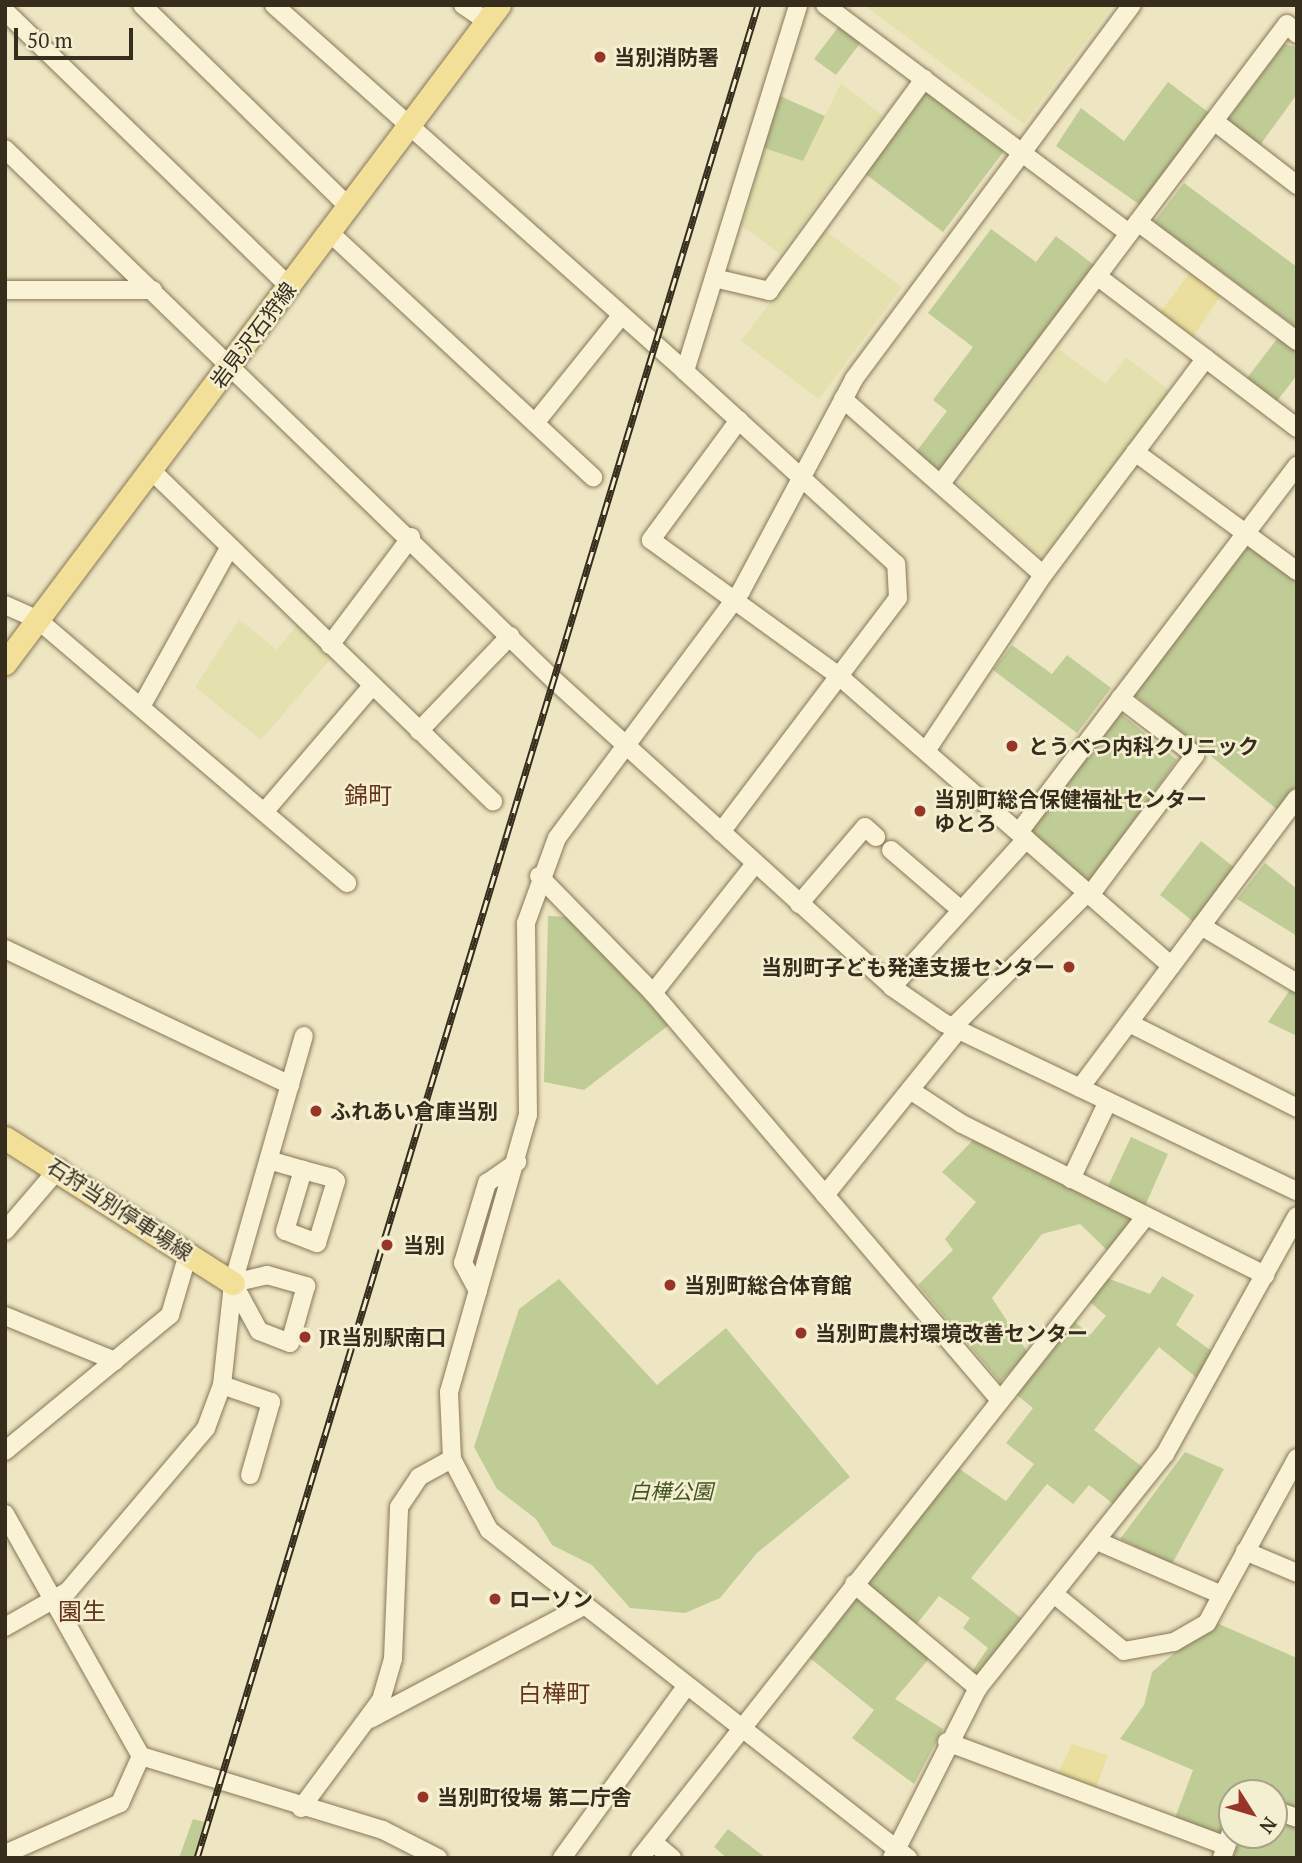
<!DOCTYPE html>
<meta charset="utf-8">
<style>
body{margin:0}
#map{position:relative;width:1302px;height:1863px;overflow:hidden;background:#eee6c2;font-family:"PT Serif","Noto Sans JP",serif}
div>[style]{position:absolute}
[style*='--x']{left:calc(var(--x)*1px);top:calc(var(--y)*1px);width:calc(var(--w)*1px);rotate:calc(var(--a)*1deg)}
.farmland>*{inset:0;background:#e4e1af}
.green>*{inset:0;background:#bfcc96}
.sand>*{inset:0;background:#eadf9e}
.roads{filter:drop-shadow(0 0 2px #887759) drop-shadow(0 0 2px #887759)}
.minor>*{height:18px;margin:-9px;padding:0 9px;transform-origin:9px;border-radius:9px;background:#f9f2d5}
.major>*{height:23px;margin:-11.5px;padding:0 11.5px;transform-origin:11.5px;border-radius:11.5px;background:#f2e099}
.rail>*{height:7px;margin-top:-3.5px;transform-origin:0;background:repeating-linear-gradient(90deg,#f5efd1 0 13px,#372d1d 0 26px);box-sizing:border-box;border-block:2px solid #372d1d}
.dots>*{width:19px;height:19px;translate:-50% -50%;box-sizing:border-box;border:4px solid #f5efd1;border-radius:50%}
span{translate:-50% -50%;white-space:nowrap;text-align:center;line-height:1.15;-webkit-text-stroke:5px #f5efd1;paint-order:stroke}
.poi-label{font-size:21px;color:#372d1d;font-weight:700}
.left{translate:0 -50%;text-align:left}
.right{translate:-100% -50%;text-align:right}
.street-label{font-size:21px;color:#372d1d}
.park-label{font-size:21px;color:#425424;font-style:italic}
.quarter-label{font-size:24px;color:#64341d}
.frame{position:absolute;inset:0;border:7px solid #372d1d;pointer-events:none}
.north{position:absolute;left:1218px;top:1779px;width:70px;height:70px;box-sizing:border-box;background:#f5efd1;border:2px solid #a9a189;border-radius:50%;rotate:127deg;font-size:19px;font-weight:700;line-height:28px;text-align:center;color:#372d1d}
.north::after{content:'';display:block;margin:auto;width:24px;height:32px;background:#973529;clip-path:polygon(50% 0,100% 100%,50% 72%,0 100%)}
.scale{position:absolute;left:14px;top:28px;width:119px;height:32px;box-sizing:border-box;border:4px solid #372d1d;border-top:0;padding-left:9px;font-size:21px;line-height:24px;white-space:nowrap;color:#372d1d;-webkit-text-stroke:5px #f5efd1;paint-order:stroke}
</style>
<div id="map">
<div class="farmland">
<div style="clip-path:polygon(864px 5px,1113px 5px,1024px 124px)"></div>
<div style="clip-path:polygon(841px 83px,883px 116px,780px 254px,742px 226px,764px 148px,803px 161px)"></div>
<div style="clip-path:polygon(824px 230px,902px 287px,819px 399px,741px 341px)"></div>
<div style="clip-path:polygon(1059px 349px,1106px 384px,1126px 357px,1170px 391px,1050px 553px,1040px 556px,958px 485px)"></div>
<div style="clip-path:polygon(239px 619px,277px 650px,300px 621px,334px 655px,261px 740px,195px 687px)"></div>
</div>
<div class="green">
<div style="clip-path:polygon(839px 26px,861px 42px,836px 75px,814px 59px)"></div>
<div style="clip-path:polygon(1284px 44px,1297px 47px,1297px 94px,1258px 148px,1230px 128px,1228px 119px)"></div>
<div style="clip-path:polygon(1168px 82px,1212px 115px,1143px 207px,1056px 146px,1081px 108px,1124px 141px)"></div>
<div style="clip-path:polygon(925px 91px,1004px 151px,943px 232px,864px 173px)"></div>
<div style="clip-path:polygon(780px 96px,825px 116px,803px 161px,764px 148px)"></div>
<div style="clip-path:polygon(1184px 183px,1297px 267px,1297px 328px,1154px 222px)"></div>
<div style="clip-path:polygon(991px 229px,1036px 262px,1056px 236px,1098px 268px,943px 473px,916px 452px,947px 411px,933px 400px,973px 347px,928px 313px)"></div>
<div style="clip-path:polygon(1280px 335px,1297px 348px,1297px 375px,1277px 401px,1247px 378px)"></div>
<div style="clip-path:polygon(1246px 544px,1297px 583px,1297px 784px,1278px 810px,1132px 693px)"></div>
<div style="clip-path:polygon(1012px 645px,1052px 674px,1067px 655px,1111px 688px,1077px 733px,993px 670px)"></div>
<div style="clip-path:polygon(1119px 712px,1177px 760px,1090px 882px,1029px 830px)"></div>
<div style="clip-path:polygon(1201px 841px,1235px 868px,1194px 922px,1160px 895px)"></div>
<div style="clip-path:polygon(1265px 863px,1297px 889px,1297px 936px,1237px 899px)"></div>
<div style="clip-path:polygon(548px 916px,570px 917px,669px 1025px,584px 1090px,544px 1082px)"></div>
<div style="clip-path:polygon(1290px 990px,1297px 995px,1297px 1036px,1268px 1022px)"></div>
<div style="clip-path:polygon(977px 1136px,1134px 1217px,1110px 1253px,1080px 1224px,1042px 1234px,992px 1298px,1028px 1353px,1000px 1382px,918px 1285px,953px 1250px,945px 1239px,976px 1202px,942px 1172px)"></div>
<div style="clip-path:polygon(1131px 1137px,1168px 1154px,1145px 1206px,1107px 1188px)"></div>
<div style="clip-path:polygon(1162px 1276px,1194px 1295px,1176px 1325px,1213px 1352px,1198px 1379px,1159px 1347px,1094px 1430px,1145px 1469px,1117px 1507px,1089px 1485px,1073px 1504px,1047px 1484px,971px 1578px,1022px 1619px,979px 1674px,970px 1674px,988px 1648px,963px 1628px,970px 1618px,939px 1596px,916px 1625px,867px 1584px,958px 1468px,1006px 1501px,1034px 1464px,1006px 1443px,1033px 1408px,1017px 1395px,1075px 1322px,1090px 1335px,1106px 1316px,1089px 1301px,1107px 1278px,1150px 1294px)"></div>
<div style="clip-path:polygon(559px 1279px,657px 1385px,726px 1328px,850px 1477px,757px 1553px,720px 1598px,685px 1613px,630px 1608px,592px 1565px,552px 1545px,536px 1519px,497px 1489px,474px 1447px,519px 1309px)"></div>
<div style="clip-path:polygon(1185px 1452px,1224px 1469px,1172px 1564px,1120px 1539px)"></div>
<div style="clip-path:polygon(860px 1594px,932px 1655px,895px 1699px,943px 1729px,914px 1784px,852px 1738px,874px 1710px,810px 1658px)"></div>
<div style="clip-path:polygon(1212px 1621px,1297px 1658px,1297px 1808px,1274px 1800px,1274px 1793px,1241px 1787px,1232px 1793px,1226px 1831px,1218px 1834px,1175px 1818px,1193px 1770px,1120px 1739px,1144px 1705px,1152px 1672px)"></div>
<div style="clip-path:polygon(193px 1819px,205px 1822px,194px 1858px,179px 1858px)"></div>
<div style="clip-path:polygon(1274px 1819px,1297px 1827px,1297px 1858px,1233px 1858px,1241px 1835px,1274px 1835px)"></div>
<div style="clip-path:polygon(728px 1829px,766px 1858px,727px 1858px,714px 1847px)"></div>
</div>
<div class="sand">
<div style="clip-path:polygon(1191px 271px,1222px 294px,1192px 338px,1159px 314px)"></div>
<div style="clip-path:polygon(1072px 1744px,1108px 1755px,1096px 1788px,1058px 1773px)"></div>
</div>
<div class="roads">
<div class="minor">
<div style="--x:142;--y:5;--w:286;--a:44.3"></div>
<div style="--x:274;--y:5;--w:550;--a:41.69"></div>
<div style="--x:463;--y:5;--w:29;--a:34"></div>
<div style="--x:825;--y:5;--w:380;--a:36.9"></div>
<div style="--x:5;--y:11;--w:397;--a:44.1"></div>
<div style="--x:1214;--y:121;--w:105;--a:37.6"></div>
<div style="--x:5;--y:149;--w:764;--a:44.05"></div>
<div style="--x:554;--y:680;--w:457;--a:42.2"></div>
<div style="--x:892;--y:987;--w:63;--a:34.7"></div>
<div style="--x:944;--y:1023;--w:391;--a:25.5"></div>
<div style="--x:1138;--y:222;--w:199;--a:36.8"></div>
<div style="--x:328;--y:231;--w:362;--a:42.9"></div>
<div style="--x:1097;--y:276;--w:251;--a:37.2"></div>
<div style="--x:714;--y:278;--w:57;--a:13.3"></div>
<div style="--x:769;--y:291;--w:263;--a:-53.8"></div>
<div style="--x:5;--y:290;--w:148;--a:0"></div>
<div style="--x:843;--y:399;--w:266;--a:41.3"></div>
<div style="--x:739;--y:420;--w:149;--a:126.3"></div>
<div style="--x:651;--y:540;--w:232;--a:35.9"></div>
<div style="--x:839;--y:676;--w:441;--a:41.1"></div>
<div style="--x:535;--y:423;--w:137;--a:-51.2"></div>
<div style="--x:1135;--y:452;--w:201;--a:36.3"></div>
<div style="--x:152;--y:471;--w:475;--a:44.1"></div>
<div style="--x:942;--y:482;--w:573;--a:-53.01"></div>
<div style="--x:1287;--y:24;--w:14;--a:45"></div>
<div style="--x:5;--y:605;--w:36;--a:24"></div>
<div style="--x:38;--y:620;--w:406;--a:40.4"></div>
<div style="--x:330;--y:645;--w:135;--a:-53.1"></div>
<div style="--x:141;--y:707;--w:182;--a:-61"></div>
<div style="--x:419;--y:731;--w:132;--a:-46.2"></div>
<div style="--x:926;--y:751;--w:211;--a:-56.4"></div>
<div style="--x:1043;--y:575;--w:271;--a:-53.1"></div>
<div style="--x:265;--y:811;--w:165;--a:-49.4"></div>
<div style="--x:721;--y:832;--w:293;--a:-52.9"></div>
<div style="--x:898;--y:598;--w:34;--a:-93"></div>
<div style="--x:896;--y:564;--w:286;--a:-137.6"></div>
<div style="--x:685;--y:371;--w:383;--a:-72.8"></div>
<div style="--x:1019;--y:832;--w:460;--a:-52.8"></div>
<div style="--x:891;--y:850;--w:92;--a:40.6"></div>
<div style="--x:539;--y:876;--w:163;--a:45.7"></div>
<div style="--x:653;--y:993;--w:533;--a:49.56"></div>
<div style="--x:1090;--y:895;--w:175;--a:-53.1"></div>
<div style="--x:1195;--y:755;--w:94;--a:-142.8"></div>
<div style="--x:799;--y:904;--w:101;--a:-49.4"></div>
<div style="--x:865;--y:827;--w:15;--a:42"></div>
<div style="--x:1201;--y:926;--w:112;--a:30.7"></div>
<div style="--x:5;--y:949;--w:316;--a:25.5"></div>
<div style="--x:892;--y:987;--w:200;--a:-47.8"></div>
<div style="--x:653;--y:993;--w:164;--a:-51.7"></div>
<div style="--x:1129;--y:1023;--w:188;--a:26.8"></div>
<div style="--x:953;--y:1027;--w:190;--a:-45"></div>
<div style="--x:1080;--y:1088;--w:362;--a:-53.2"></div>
<div style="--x:910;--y:1090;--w:62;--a:33.2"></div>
<div style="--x:962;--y:1124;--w:339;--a:26.5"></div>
<div style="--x:272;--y:1161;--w:32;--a:16"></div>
<div style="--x:303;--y:1170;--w:30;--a:15"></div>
<div style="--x:332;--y:1178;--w:5;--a:37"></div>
<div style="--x:336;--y:1181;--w:65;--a:107"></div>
<div style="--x:317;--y:1243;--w:34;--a:-159"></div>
<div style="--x:285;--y:1231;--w:64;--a:-73.6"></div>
<div style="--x:1071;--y:1179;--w:86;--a:-64.6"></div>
<div style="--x:825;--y:1195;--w:212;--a:-51.1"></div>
<div style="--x:5;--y:1231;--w:83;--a:-49.4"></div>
<div style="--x:267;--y:1275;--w:41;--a:15.8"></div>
<div style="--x:306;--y:1286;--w:59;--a:105.7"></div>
<div style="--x:290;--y:1343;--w:33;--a:-159"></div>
<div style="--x:259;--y:1331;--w:55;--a:-118.4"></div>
<div style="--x:233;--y:1283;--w:35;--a:-13"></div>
<div style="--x:478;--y:1291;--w:32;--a:-118"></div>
<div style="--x:463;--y:1263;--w:84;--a:-73.3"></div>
<div style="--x:487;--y:1183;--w:37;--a:-35"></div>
<div style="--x:5;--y:1316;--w:119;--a:22.2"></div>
<div style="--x:222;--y:1385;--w:52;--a:19.1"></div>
<div style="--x:271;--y:1402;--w:76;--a:106"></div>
<div style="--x:5;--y:1451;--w:214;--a:-39.5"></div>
<div style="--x:170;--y:1315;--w:64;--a:-73.6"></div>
<div style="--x:5;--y:1514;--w:278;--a:60.7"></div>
<div style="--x:141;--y:1756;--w:253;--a:17"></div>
<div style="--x:383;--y:1830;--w:62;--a:27"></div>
<div style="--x:1097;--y:1541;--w:136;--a:23.4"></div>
<div style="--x:1222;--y:1595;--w:156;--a:-61.3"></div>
<div style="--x:1245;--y:1551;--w:56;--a:22.9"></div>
<div style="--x:854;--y:1584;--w:162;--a:40"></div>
<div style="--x:1054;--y:1594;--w:90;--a:39.2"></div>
<div style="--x:1124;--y:1651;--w:51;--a:-10.2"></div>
<div style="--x:1174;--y:1642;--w:38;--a:-30"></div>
<div style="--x:1207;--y:1623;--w:32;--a:-62"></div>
<div style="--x:5;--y:1627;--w:73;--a:-29.7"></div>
<div style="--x:68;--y:1591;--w:214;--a:-49.7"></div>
<div style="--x:206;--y:1428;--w:46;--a:-69.6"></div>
<div style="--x:222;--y:1385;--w:103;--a:-83.8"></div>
<div style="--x:233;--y:1283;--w:257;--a:-74"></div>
<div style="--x:370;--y:1719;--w:241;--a:-27.9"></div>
<div style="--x:947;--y:1742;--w:298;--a:20.4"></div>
<div style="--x:301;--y:1808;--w:134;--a:-53.5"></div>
<div style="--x:381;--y:1700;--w:43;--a:-73.7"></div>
<div style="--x:393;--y:1659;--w:152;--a:-87.7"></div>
<div style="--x:399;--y:1507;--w:36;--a:-56"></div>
<div style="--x:419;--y:1477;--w:38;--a:-29"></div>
<div style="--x:1274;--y:1810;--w:24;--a:19"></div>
<div style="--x:653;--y:1842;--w:25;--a:40"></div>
<div style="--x:5;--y:1854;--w:126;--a:-23.9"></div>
<div style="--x:120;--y:1803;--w:51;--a:-65.9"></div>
<div style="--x:562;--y:1858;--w:210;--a:-54.1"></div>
<div style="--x:640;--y:1858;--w:817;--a:-51.76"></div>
<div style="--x:892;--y:1858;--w:191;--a:-63.2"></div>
<div style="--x:978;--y:1688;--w:300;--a:-51.4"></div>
<div style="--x:1165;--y:1454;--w:272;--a:-61"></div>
<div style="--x:908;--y:1858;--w:532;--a:-141.95"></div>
<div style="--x:489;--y:1530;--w:80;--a:-117.5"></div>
<div style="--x:452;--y:1459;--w:67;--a:-92.6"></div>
<div style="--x:449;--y:1392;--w:288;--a:-74.1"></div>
<div style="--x:528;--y:1115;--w:192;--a:-90.6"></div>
<div style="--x:526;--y:923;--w:90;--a:-70"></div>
<div style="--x:557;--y:838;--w:308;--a:-53.3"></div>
<div style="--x:741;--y:591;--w:240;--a:-61.9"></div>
<div style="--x:854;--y:379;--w:466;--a:-53.4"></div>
<div style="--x:1222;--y:1858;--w:31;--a:-71"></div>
</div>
<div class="major">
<div style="--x:5;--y:663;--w:823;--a:-53.1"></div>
<div style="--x:5;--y:1138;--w:270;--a:32.5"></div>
</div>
</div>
<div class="rail">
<div style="--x:197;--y:1858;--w:1936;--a:-73.16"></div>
</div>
<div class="dots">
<div style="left:600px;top:57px;background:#973529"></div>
<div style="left:1012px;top:746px;background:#973529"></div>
<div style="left:920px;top:811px;background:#973529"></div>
<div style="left:1069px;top:967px;background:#973529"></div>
<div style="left:316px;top:1111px;background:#973529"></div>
<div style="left:387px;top:1245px;background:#973529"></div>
<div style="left:670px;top:1285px;background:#973529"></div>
<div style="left:801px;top:1333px;background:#973529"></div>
<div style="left:305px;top:1337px;background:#973529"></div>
<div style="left:495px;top:1599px;background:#973529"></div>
<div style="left:423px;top:1797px;background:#973529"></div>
</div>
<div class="poi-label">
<span class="left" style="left:614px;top:57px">当別消防署</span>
<span class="left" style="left:1028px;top:746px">とうべつ内科クリニック</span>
<span class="left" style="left:934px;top:811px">当別町総合保健福祉センター<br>ゆとろ</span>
<span class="right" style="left:1055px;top:967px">当別町子ども発達支援センター</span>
<span class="left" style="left:330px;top:1111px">ふれあい倉庫当別</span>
<span class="left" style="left:403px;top:1245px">当別</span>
<span class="left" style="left:684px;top:1285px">当別町総合体育館</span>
<span class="left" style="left:815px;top:1333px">当別町農村環境改善センター</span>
<span class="left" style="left:319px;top:1337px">JR当別駅南口</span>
<span class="left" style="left:509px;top:1599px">ローソン</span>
<span class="left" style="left:437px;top:1797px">当別町役場 第二庁舎</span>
</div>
<div class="street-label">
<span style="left:253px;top:335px;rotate:-53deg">岩見沢石狩線</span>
<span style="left:120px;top:1209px;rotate:33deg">石狩当別停車場線</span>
</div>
<div class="park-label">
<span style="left:671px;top:1491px">白樺公園</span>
</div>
<div class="quarter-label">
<span style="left:368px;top:796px">錦町</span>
<span style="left:82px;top:1612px">園生</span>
<span style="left:554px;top:1694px">白樺町</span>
</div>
<div class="frame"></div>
<div class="north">N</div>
<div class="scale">50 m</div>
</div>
